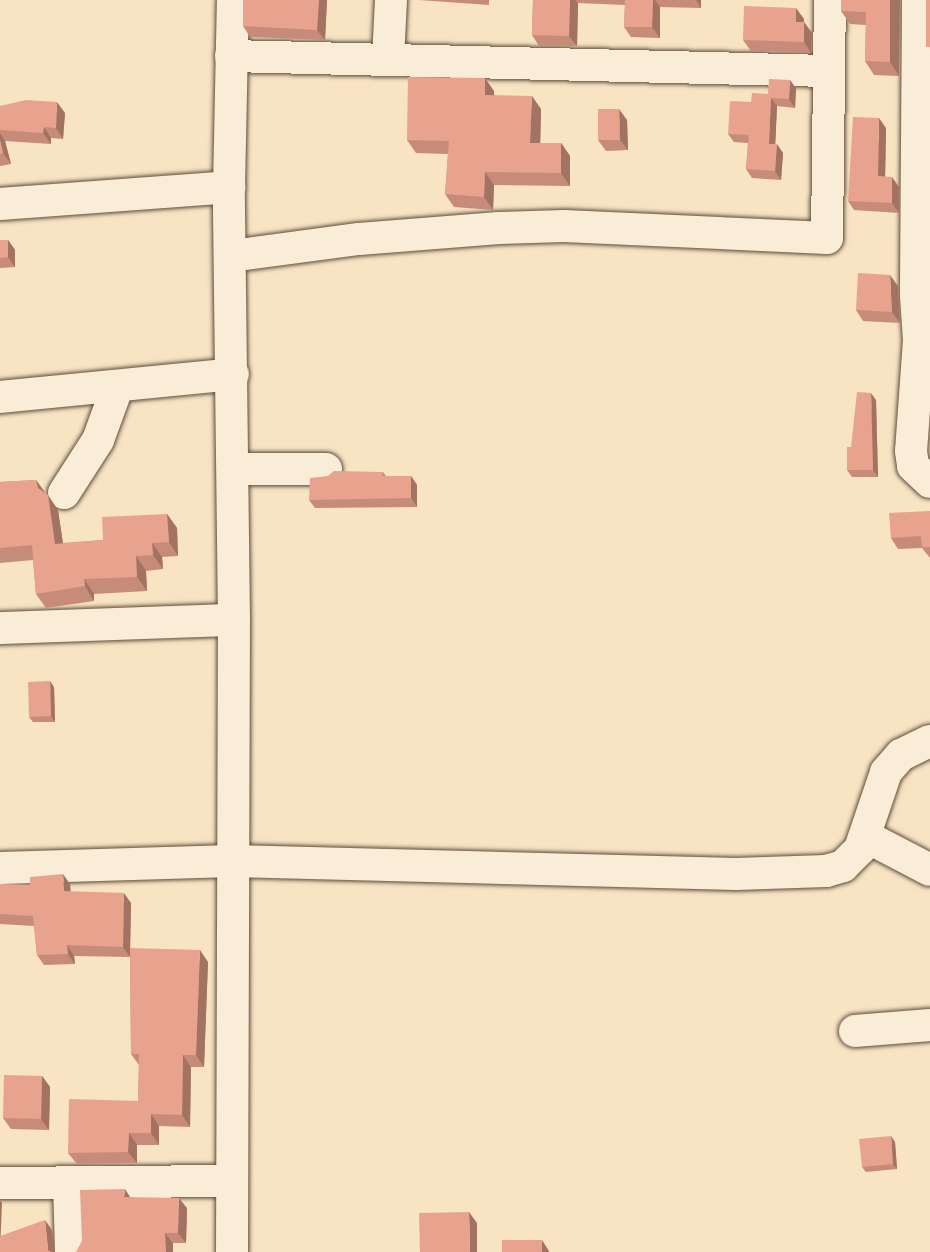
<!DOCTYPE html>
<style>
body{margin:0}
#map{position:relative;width:930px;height:1252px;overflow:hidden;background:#f8e3c3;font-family:"IM FELL French Canon",serif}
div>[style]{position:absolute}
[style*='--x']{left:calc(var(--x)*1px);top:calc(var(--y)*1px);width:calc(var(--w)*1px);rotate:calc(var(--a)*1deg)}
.roads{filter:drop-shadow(0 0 2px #5d4d3b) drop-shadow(0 0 2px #5d4d3b)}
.minor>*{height:32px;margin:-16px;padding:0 16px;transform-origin:16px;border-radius:16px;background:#faedd8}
.wall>*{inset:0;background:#c78c79}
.shaded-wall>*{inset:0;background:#a27263}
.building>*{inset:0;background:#e7a38d}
span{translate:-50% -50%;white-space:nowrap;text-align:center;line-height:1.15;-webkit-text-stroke:4.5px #faedd8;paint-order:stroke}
</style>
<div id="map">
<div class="roads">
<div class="minor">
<div style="--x:918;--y:0;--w:296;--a:90.4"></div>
<div style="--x:916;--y:296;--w:44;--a:86.1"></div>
<div style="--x:919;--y:340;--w:111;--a:94.1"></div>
<div style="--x:911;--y:451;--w:15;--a:82"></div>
<div style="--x:913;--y:466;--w:23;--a:43"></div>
<div style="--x:231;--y:56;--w:597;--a:1.44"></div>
<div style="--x:388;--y:59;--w:59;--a:-87.1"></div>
<div style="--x:0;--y:204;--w:230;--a:-4.2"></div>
<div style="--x:231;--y:256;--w:129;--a:-7.6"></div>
<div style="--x:359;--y:239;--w:140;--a:-4.5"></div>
<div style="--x:499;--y:228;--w:65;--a:-1.8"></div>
<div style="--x:564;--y:226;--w:263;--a:2.6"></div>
<div style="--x:827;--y:238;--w:238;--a:-89.3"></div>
<div style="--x:0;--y:397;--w:234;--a:-5.6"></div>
<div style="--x:233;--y:469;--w:93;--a:0"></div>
<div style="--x:64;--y:493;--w:63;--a:-57.3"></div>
<div style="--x:98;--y:440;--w:55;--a:-69.9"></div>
<div style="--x:0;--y:628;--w:234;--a:-2"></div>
<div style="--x:865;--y:836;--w:73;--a:27.6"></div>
<div style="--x:0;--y:868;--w:232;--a:-1.7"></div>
<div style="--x:232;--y:861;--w:504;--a:1.48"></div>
<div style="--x:736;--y:874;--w:90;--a:-1.9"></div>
<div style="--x:826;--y:871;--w:18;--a:-16"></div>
<div style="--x:843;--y:866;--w:24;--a:-45"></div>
<div style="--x:860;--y:849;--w:81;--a:-71.3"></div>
<div style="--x:886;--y:772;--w:23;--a:-49"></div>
<div style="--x:901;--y:755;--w:32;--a:-26"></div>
<div style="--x:855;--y:1031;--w:75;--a:-4.6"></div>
<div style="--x:0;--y:1183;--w:232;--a:-0.5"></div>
<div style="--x:69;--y:1183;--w:69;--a:88.3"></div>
<div style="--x:232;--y:1252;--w:632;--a:-89.82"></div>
<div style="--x:234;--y:620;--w:433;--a:-90.7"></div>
<div style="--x:229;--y:187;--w:187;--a:-88.8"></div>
</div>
</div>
<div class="wall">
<div style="clip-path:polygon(243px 0,327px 0,325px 40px,250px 37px,243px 26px)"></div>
<div style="clip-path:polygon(419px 0,489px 0,489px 5px)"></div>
<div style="clip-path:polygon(533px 0,701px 0,701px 8px,660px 7px,660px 38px,631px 37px,624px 27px,625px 5px,578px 3px,577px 46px,539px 46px,532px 35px)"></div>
<div style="clip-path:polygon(841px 0,900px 0,899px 76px,874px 75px,865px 61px,866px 25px,850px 24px,841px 11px)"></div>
<div style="clip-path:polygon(804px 19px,804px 22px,812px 33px,811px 53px,751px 51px,743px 40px)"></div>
<div style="clip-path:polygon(796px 88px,795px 108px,777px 106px,775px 144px,783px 153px,781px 180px,752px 178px,746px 169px,748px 143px,734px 142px,728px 134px,751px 102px,768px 94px)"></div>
<div style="clip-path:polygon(494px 91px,494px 95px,541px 109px,540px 143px,561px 143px,570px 156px,570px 186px,494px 185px,493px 210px,454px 207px,445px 194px,448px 154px,416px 153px,407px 140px)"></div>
<div style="clip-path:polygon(0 106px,65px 113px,63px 139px,51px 138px,51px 144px,5px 141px,11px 164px,0 166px)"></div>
<div style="clip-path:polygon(627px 120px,628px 150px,606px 151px,598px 140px)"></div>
<div style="clip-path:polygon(886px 128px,885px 177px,899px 187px,899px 213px,854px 210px,848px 201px)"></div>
<div style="clip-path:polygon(0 240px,8px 240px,15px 250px,15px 267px,0 268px)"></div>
<div style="clip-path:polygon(898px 286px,900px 323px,863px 321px,856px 310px)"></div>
<div style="clip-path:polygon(876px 400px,878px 477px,852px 477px,847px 470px,851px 447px)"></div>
<div style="clip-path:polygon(383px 472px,386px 476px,411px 476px,417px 485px,417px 507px,315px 508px,309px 500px)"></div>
<div style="clip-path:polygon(36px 480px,58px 510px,63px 543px,103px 540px,167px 514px,177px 528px,178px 556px,162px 557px,163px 569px,146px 571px,147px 591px,94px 594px,94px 601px,46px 608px,36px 594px,33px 560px,0 563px,0 482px)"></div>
<div style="clip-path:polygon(930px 511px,930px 558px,922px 548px,898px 549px,891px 538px)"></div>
<div style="clip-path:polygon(54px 687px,55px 722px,33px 722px,29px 717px)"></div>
<div style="clip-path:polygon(0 884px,30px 885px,70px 884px,71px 892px,131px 903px,130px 948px,208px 962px,204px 1067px,191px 1067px,190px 1127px,159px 1126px,159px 1145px,137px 1145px,137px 1163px,77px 1164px,68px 1153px,138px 1101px,139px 1065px,131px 1054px,130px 957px,74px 956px,75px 964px,44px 965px,37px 955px,34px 926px,0 924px)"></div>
<div style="clip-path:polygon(42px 1076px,50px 1087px,49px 1130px,11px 1129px,3px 1118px)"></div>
<div style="clip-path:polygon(895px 1142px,897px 1169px,866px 1172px,862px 1167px)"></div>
<div style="clip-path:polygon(130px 1197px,187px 1208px,186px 1243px,173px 1243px,173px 1252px,76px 1252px)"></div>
</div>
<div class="shaded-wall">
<div style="clip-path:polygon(319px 0,327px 0,325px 40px,317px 30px)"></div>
<div style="clip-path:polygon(570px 0,575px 0,578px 3px,577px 46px,569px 36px)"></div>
<div style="clip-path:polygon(653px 0,655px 0,660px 7px,660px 38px,652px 27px)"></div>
<div style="clip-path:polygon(696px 0,701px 0,701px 8px)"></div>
<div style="clip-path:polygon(890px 0,900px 0,899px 76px,890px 62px)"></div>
<div style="clip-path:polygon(796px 8px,804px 19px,804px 22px,812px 33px,811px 53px,804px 42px,796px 22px)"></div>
<div style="clip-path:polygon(485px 78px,494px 91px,494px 108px,485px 95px)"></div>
<div style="clip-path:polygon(790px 80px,796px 88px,795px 108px,789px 99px)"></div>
<div style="clip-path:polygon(532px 96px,541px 109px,540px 156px,530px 143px)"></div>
<div style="clip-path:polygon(771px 98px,777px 106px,775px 152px,769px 144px)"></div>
<div style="clip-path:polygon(57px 102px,65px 113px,63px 139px,56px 128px)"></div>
<div style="clip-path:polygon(619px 109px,627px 120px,628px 150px,620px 140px)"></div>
<div style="clip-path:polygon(879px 118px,886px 128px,885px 186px,878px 176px)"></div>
<div style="clip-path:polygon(44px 127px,51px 138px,51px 144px,43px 133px)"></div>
<div style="clip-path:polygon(0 133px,5px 141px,11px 164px,3px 153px,0 140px)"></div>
<div style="clip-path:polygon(561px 143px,570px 156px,570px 186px,561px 173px)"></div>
<div style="clip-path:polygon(777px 144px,783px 153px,781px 180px,775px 171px)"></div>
<div style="clip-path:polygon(485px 172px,494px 185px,493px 210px,484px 197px)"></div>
<div style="clip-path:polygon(892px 177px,899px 187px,899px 213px,892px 203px)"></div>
<div style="clip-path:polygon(8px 240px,15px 250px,15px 267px,8px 257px)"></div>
<div style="clip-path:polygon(890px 275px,898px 286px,900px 323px,892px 312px)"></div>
<div style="clip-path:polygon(871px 393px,876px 400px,878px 477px,873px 470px)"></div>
<div style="clip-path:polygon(411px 476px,417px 485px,417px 507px,411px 498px)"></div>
<div style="clip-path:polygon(36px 480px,46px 494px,38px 488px)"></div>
<div style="clip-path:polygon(48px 495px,58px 510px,65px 558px,55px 544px)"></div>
<div style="clip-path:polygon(167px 514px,177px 528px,178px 556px,169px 542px)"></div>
<div style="clip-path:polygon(152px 543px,162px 557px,163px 569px,153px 555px)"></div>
<div style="clip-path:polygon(136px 556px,146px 571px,147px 591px,137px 577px)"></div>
<div style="clip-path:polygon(84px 579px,94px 594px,94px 601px,85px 586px)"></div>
<div style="clip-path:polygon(50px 681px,54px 687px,55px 722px,51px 716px)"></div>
<div style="clip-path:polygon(63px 874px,70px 884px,71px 902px,64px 891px)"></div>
<div style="clip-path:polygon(124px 893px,131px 903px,130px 957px,123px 947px)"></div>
<div style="clip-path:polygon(67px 945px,74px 956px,75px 964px,68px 954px)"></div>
<div style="clip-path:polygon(200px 950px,208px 962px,204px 1067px,196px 1055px)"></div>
<div style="clip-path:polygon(183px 1055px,191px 1067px,190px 1127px,182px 1115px)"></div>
<div style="clip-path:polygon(42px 1076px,50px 1087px,49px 1130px,41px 1119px)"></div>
<div style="clip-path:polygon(151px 1114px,159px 1126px,159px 1145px,151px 1133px)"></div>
<div style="clip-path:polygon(129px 1133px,137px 1145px,137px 1163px,128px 1152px)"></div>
<div style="clip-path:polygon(891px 1136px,895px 1142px,897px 1169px,893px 1164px)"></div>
<div style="clip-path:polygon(125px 1189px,132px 1200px,124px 1197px)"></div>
<div style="clip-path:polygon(179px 1198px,187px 1208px,186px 1243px,178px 1233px)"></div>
<div style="clip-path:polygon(0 1200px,2px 1203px,0 1250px)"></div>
<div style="clip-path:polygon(469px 1212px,477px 1223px,477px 1252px,470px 1252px)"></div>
<div style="clip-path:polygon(45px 1220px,52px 1230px,55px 1252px,49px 1252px,48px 1250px)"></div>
<div style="clip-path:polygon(165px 1233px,173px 1243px,173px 1252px,166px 1252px)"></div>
<div style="clip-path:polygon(542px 1240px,549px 1251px,549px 1252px,542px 1252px)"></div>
</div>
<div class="building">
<div style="clip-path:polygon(243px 0,319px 0,317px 30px,243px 26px)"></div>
<div style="clip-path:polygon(533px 0,570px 0,569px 36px,532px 35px)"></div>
<div style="clip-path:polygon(625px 0,653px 0,652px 27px,624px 27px)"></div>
<div style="clip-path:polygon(841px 0,890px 0,890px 62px,865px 61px,866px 12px,841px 11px)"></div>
<div style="clip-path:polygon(926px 0,930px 0,930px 47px,926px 47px)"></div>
<div style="clip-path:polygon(744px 6px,796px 8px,796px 22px,804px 22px,804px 42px,743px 40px)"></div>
<div style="clip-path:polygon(408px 77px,485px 78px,485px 95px,532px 96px,530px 143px,561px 143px,561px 173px,485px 172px,484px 197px,445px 194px,449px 141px,407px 140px)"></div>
<div style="clip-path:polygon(769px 79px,790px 80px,789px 99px,771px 98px,769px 144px,777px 144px,775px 171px,746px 169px,749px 135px,728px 134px,730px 101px,751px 102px,752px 93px,768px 94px)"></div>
<div style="clip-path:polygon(26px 100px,57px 102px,56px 128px,44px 127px,43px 133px,0 130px,0 106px)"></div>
<div style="clip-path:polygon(598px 109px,619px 109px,620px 140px,598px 140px)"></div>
<div style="clip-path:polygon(853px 117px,879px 118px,878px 176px,892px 177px,892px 203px,848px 201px)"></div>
<div style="clip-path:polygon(0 140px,3px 153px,0 154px)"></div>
<div style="clip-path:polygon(0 240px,8px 240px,8px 257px,0 258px)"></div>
<div style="clip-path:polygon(858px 273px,890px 275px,892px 312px,856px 310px)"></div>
<div style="clip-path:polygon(857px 392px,871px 393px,873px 470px,847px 470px,847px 447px,851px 447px)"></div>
<div style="clip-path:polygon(334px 471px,383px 472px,382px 476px,411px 476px,411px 498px,309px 500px,310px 478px,328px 476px)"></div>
<div style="clip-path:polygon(36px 480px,38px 488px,48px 495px,55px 544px,103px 540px,102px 517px,167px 514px,169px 542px,152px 543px,153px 555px,136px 556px,137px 577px,84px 579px,85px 586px,36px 594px,32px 545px,0 548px,0 482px)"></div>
<div style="clip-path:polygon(930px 511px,930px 547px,922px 547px,921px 536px,891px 538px,889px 513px)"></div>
<div style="clip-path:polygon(50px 681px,51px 716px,29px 717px,28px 682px)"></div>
<div style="clip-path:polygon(63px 874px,64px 891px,124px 893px,123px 947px,67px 945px,68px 954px,37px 955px,33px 916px,0 914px,0 884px,30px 885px,30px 877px)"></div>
<div style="clip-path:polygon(130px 948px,200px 950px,196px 1055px,183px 1055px,182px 1115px,151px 1114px,151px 1133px,129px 1133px,128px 1152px,68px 1153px,69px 1099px,138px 1101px,139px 1054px,131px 1054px)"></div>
<div style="clip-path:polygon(4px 1075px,42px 1076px,41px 1119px,3px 1118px)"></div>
<div style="clip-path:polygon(891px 1136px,893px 1164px,862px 1167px,859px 1139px)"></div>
<div style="clip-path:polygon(125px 1189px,124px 1197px,179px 1198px,178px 1233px,165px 1233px,166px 1252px,76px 1252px,82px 1241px,80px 1190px)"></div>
<div style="clip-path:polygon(469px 1212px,470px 1252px,420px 1252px,419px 1213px)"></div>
<div style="clip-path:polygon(45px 1220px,48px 1250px,51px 1252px,0 1252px,0 1236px)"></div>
<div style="clip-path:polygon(502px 1240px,542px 1240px,542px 1252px,502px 1252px)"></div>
</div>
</div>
